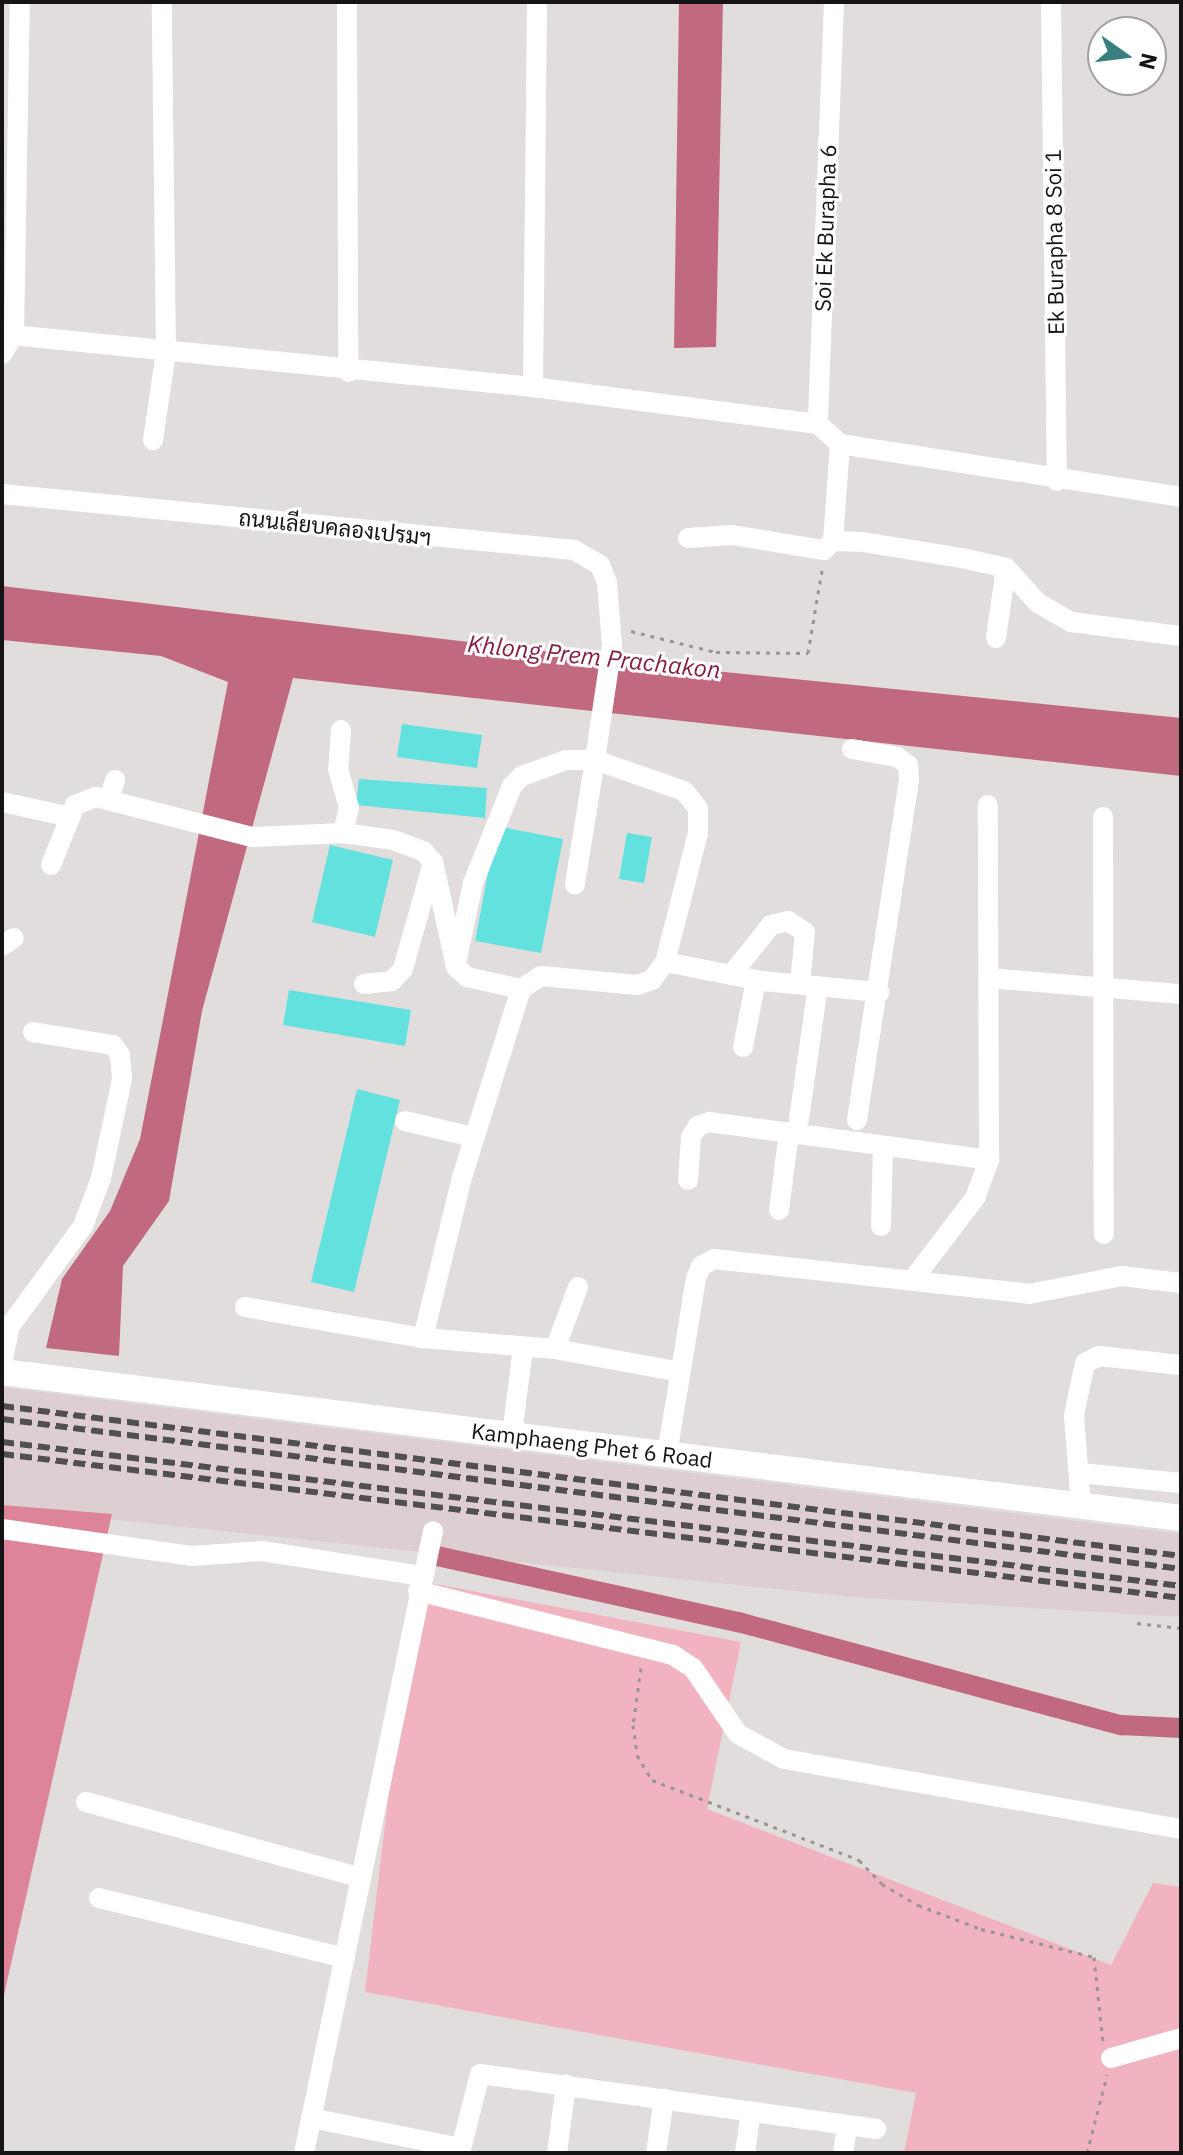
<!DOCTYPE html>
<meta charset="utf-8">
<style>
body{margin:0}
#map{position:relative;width:1183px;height:2155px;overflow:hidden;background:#e2dddd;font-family:"IBM Plex Sans",Sarabun,sans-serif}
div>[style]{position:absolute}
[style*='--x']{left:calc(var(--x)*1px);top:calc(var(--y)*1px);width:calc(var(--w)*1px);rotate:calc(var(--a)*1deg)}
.built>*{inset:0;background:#dcced1}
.green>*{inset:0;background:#f2b3c0}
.forest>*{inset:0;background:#dd8499}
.water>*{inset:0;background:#c16a7f}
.canal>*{height:20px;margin:-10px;padding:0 10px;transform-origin:10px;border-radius:10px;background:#c16a7f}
.building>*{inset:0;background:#62e1de}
.path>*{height:3px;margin-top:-1.5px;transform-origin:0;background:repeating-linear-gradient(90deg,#999595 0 4px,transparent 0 10px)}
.minor>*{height:20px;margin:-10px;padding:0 10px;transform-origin:10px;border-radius:10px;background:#fff}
.major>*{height:26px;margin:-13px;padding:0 13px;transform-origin:13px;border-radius:13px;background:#fff}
.rail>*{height:6px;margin-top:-3px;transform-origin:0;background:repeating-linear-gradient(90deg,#524f4f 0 12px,transparent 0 18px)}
span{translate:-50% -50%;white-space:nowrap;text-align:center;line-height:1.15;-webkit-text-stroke:6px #fff;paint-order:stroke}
.street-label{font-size:22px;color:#151313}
.water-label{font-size:24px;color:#871e43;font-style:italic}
.frame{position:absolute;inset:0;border:4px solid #151313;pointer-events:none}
.north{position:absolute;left:1087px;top:16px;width:80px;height:80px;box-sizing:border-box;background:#fff;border:2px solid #a1a1a1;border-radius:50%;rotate:104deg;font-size:22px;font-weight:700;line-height:32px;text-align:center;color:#151313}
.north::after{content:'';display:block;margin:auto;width:28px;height:36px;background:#38807f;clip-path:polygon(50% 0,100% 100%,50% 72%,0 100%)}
</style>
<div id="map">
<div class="built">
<div style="clip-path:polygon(2px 1387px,1181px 1534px,1181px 1617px,852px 1597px,2px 1508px)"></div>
</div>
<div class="green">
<div style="clip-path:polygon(414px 1580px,741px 1642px,707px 1809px,1111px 1965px,1153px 1883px,1181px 1887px,1181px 2153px,904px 2153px,916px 2093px,365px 1992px)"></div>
</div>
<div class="forest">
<div style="clip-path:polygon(2px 1505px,112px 1514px,2px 2004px)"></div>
</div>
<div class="water">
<div style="clip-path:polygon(679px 2px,723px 2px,716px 347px,674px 348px)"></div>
<div style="clip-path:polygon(2px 586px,676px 667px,1181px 718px,1181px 776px,293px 678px,202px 1011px,169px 1201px,123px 1266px,119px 1356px,46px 1348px,62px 1279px,110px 1211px,140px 1139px,228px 682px,161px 656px,2px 640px)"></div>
</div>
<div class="canal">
<div style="--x:437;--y:1556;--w:308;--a:12.4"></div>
<div style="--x:738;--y:1622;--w:397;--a:15.1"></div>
<div style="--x:1121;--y:1725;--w:60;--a:2.9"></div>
</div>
<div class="building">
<div style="clip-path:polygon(402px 724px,482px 735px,477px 768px,397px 757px)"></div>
<div style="clip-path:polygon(359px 779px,487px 788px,485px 818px,356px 805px)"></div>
<div style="clip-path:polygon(497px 826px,563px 839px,541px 953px,475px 941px)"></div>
<div style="clip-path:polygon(627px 833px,652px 837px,644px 883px,619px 879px)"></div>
<div style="clip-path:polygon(330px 845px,393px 860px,375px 937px,312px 922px)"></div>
<div style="clip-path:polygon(289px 990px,411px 1010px,405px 1046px,283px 1025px)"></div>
<div style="clip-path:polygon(357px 1089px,400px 1100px,354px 1292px,311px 1282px)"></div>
</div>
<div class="path">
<div style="--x:631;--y:631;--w:88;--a:13.9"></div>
<div style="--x:716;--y:652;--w:92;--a:0.6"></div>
<div style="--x:808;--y:653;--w:84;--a:-80.4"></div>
<div style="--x:1137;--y:1623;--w:44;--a:6.5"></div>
<div style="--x:641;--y:1668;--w:58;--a:98"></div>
<div style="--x:633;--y:1725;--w:30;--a:82"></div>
<div style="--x:637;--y:1755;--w:29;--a:59"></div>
<div style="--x:652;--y:1780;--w:222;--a:21.1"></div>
<div style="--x:859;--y:1860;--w:33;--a:46"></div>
<div style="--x:882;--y:1884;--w:42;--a:30.3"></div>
<div style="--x:918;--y:1905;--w:67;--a:20.9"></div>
<div style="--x:981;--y:1929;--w:116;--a:13.9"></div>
<div style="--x:1094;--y:1957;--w:85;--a:84"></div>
<div style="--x:1087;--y:2153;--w:81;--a:-75.6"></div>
</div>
<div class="minor">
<div style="--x:347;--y:2;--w:370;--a:89.8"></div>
<div style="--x:834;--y:2;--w:422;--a:92.2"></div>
<div style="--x:818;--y:424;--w:30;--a:42"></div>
<div style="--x:1051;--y:2;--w:479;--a:89.3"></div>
<div style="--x:2;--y:334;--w:534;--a:5.7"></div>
<div style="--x:533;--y:387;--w:287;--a:7.4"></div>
<div style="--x:2;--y:354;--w:22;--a:-58"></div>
<div style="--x:14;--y:335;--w:333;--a:-89"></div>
<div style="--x:533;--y:387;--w:385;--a:-89.4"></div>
<div style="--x:153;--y:440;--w:89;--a:-81.6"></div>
<div style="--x:166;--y:352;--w:350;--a:-90.7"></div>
<div style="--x:840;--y:444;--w:345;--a:8.8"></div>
<div style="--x:2;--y:494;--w:575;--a:5.59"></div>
<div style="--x:574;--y:550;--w:30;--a:30"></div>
<div style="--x:600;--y:565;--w:18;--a:68"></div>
<div style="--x:607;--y:582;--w:63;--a:85.5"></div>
<div style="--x:612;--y:645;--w:116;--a:98.4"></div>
<div style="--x:595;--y:760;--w:94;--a:19.2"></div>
<div style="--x:684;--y:791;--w:22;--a:51"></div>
<div style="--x:698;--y:808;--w:25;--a:90"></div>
<div style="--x:698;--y:833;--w:133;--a:104.3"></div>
<div style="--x:665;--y:962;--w:22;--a:126"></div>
<div style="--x:652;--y:980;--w:16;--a:162"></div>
<div style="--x:637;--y:985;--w:96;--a:-174.6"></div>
<div style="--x:541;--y:976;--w:24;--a:147"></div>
<div style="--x:521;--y:989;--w:197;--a:107.4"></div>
<div style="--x:462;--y:1177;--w:166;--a:103.6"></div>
<div style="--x:423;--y:1338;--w:132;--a:4.8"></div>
<div style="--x:555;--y:1349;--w:127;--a:10.4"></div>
<div style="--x:688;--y:538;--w:44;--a:-3.9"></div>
<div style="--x:732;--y:535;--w:93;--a:9.3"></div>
<div style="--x:824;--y:550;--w:13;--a:-45"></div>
<div style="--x:833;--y:541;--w:30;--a:2"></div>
<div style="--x:863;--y:542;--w:105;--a:9.3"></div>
<div style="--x:967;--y:559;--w:40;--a:13"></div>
<div style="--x:1006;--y:568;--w:47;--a:47.6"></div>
<div style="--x:1038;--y:603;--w:38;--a:30"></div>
<div style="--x:1071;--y:622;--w:111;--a:7.3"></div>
<div style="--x:833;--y:541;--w:97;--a:-85.9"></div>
<div style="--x:996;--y:638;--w:71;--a:-81.9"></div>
<div style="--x:341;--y:730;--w:39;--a:94"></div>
<div style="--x:338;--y:769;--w:40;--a:74"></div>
<div style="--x:349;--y:807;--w:27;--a:103"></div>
<div style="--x:852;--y:749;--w:46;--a:10.1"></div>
<div style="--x:897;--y:757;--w:14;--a:36"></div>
<div style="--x:908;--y:765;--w:15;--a:86"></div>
<div style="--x:909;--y:780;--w:344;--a:98.7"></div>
<div style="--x:109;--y:800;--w:21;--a:-73"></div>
<div style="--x:2;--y:802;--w:70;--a:12.4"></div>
<div style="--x:1103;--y:817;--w:417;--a:89.9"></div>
<div style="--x:51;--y:865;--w:65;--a:-68.2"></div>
<div style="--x:75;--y:805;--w:22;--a:-21"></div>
<div style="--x:96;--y:797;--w:161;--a:14.4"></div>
<div style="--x:252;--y:837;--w:91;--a:-2.5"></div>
<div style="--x:343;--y:833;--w:50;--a:8"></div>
<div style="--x:393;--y:840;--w:32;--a:20"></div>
<div style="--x:423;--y:851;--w:15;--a:48"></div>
<div style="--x:433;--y:862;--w:107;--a:77.6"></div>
<div style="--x:456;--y:967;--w:15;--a:42"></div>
<div style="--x:467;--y:977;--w:55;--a:12.5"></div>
<div style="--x:2;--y:946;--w:14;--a:-34"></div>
<div style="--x:457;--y:959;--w:78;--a:-78.1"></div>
<div style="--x:473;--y:883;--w:105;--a:-68.1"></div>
<div style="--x:512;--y:786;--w:14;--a:-45"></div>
<div style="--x:522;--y:776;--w:47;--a:-20"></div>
<div style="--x:566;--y:760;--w:29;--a:0"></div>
<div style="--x:595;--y:760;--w:126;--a:99.2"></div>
<div style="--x:665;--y:962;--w:99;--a:11.1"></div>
<div style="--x:762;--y:981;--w:118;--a:5.4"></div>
<div style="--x:731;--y:975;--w:64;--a:-51.3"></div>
<div style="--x:771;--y:925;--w:17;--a:-13"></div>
<div style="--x:788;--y:921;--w:20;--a:33"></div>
<div style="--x:805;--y:932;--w:52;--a:95.5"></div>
<div style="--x:989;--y:978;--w:193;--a:4.8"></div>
<div style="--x:364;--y:984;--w:28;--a:-6"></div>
<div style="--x:392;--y:981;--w:16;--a:-47"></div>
<div style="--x:403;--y:969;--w:111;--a:-74.3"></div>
<div style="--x:743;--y:1047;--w:68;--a:-79"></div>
<div style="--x:799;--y:1119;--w:134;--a:-81.9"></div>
<div style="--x:405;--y:1121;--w:70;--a:13.2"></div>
<div style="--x:688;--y:1180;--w:43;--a:-86"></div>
<div style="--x:691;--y:1137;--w:13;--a:-58"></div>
<div style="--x:698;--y:1126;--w:12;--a:-20"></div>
<div style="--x:709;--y:1122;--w:283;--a:7.7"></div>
<div style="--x:779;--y:1210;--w:79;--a:-82.7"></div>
<div style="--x:881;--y:1226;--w:80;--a:-88.6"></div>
<div style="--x:914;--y:1278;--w:101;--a:-52.7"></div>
<div style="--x:975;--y:1198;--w:40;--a:-69.8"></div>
<div style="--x:989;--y:1160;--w:355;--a:-90.2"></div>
<div style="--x:245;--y:1307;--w:181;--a:9.9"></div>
<div style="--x:555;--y:1349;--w:66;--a:-69.6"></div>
<div style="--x:2;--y:1363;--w:38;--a:-78"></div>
<div style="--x:10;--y:1326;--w:124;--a:-53.9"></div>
<div style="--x:83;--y:1226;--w:51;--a:-69.4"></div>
<div style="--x:101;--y:1178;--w:101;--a:-78"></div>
<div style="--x:122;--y:1079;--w:24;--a:-95"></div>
<div style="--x:120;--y:1055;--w:12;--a:-125"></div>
<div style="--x:113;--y:1045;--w:81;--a:-170.8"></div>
<div style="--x:512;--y:1435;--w:88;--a:-82.8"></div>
<div style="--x:667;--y:1454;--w:178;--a:-80.6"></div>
<div style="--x:696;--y:1278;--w:13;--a:-67"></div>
<div style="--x:701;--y:1266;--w:15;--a:-28"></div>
<div style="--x:714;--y:1259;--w:317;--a:6.3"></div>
<div style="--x:1029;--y:1294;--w:95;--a:-11"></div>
<div style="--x:1122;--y:1276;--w:59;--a:6.8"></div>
<div style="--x:1080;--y:1473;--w:101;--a:5.7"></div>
<div style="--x:1081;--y:1506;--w:91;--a:-94.4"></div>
<div style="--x:1074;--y:1415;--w:53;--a:-78.1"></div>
<div style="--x:1085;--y:1363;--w:16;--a:-27"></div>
<div style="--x:1099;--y:1356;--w:82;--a:6.3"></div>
<div style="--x:2;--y:1529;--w:191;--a:8.1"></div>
<div style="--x:191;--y:1556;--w:71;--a:-4"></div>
<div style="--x:262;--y:1551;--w:161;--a:8.9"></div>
<div style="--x:418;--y:1591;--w:263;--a:14.1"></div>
<div style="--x:673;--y:1655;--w:24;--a:33"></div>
<div style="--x:693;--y:1668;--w:80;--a:55.7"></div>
<div style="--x:738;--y:1734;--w:52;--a:28.5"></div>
<div style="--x:784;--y:1759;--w:403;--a:10"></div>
<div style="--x:86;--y:1802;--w:285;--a:15.4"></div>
<div style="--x:99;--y:1898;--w:253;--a:13.7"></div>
<div style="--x:1111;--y:2058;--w:73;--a:-15.9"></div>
<div style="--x:311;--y:2118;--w:153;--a:11.3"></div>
<div style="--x:304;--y:2153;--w:635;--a:-78.28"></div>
<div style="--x:460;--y:2153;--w:81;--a:-75.8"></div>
<div style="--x:480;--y:2074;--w:400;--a:7.9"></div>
<div style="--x:557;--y:2153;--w:69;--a:-82.5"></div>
<div style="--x:656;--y:2153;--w:55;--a:-81.6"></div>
<div style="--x:745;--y:2153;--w:42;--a:-81.9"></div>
<div style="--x:843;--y:2153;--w:26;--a:-81"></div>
</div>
<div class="major">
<div style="--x:2;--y:1372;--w:1188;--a:7.06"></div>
</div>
<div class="rail">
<div style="--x:2;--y:1406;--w:1189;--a:7.25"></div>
<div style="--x:2;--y:1419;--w:1189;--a:7.25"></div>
<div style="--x:2;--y:1442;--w:1188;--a:6.96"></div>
<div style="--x:2;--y:1454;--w:1188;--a:6.96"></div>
</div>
<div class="street-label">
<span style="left:825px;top:228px;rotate:-88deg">Soi Ek Burapha 6</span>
<span style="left:1054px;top:242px;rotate:-91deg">Ek Burapha 8 Soi 1</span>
<span style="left:335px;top:527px;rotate:6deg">ถนนเลียบคลองเปรมฯ</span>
<span style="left:592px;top:1445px;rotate:7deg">Kamphaeng Phet 6 Road</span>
</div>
<div class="water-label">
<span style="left:594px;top:657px;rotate:6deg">Khlong Prem Prachakon</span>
</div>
<div class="frame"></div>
<div class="north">N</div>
</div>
